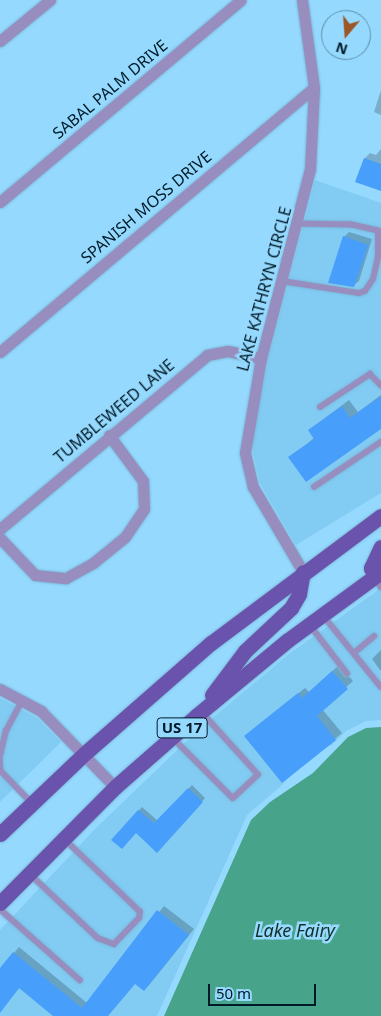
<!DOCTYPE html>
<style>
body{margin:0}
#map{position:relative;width:381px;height:1016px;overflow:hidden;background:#96d9fe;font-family:"Noto Sans",sans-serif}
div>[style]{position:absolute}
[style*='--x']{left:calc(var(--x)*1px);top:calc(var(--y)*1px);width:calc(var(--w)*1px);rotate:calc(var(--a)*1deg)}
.built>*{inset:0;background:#82cbf3}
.water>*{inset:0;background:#47a48a}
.shadow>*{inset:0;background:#0003}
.building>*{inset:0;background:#479efb}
.roads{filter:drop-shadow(0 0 1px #7bb7d7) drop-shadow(0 0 1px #7bb7d7)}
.lane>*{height:5.5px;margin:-2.75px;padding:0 2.75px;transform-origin:2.75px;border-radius:2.75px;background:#978ebf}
.street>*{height:11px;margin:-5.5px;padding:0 5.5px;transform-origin:5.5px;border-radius:5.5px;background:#978ebf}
.primary>*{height:15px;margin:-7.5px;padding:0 7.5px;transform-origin:7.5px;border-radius:7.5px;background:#6a53ac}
span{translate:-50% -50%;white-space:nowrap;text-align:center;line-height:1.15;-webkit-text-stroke:5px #96d9fe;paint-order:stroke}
.shield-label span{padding:1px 4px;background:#96d9fe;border:1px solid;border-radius:4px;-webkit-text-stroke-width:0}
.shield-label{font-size:15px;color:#001a27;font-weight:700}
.street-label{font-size:16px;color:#001a27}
.water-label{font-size:18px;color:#133028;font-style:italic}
.north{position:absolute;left:321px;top:10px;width:50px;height:50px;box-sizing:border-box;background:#96d9fe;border:1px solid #5a8da8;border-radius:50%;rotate:198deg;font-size:14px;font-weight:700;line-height:20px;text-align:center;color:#001a27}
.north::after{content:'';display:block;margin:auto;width:18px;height:22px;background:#9b5728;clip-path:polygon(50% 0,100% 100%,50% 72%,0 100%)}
.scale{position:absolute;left:208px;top:984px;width:108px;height:22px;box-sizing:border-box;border:2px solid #001a27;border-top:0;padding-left:6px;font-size:15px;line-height:18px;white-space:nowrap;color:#001a27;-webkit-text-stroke:4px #96d9fe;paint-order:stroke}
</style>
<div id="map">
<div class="built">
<div style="clip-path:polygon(315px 180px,381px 203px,381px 493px,296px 545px,260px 483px,253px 452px,253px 435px,268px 360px)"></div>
<div style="clip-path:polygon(381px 588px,381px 720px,366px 721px,346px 731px,332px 745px,316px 749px,281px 786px,247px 815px,157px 1016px,0 1016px,0 930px,96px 828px,198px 730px,289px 654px)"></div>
<div style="clip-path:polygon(0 698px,37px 718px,61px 742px,0 802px)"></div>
</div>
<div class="water">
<div style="clip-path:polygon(381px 727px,381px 1016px,164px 1016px,251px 820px,270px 802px,313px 773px,348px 737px,366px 728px)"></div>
</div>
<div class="shadow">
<div style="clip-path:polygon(381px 90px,381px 115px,374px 112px)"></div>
<div style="clip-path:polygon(381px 149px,381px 190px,357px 181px,365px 158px,370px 153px,376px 155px)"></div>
<div style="clip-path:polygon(349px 232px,372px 239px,359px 281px,353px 286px,344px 237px)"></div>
<div style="clip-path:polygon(381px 395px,381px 427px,290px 458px,315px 437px,310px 430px,317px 424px,349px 400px,358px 412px)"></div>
<div style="clip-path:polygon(381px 650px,381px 670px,380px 670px,372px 659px)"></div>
<div style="clip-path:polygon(339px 665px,353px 681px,322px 709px,342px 733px,335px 739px,252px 730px,305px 688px,309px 692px)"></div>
<div style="clip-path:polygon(192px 785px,205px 798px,157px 852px,136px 832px,113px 839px,142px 807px,158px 821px)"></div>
<div style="clip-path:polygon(164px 906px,194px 929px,150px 984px,144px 990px,135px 983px,107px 1016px,54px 1016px,20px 987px,4px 1006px,0 1003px,0 970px,19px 947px,87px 1003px)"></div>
</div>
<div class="building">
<div style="clip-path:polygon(364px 158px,381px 164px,381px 191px,355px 182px)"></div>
<div style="clip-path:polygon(343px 236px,368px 245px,354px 287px,328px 283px)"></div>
<div style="clip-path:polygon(381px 396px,381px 429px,306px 482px,288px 457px,314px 439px,308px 430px,342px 406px,350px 418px)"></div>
<div style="clip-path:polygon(332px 671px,348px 689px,317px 716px,336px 740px,282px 783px,244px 736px,298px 693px,302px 698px)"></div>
<div style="clip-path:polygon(188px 788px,203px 802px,157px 853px,136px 833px,122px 849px,111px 840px,138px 810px,154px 823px)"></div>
<div style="clip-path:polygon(157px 910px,189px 935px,144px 991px,135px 984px,108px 1016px,53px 1016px,19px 988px,0 1013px,0 968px,13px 952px,82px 1008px)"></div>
</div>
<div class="roads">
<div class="lane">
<div style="--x:282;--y:281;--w:78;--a:8.9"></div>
<div style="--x:359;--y:293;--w:6;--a:-18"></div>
<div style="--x:365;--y:291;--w:14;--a:-56"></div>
<div style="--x:373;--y:279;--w:23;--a:-77"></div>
<div style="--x:378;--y:257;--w:26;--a:-90"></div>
<div style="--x:378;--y:231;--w:28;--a:-167"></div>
<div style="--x:351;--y:225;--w:53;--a:-178.9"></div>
<div style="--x:320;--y:407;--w:60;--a:-33.4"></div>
<div style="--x:370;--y:374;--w:16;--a:45"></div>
<div style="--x:314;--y:487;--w:81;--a:-33.9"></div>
<div style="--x:376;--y:578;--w:10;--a:61"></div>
<div style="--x:323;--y:615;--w:92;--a:51.1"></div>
<div style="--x:310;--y:625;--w:61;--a:52.4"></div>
<div style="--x:354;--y:653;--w:26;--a:-40"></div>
<div style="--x:172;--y:737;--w:86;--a:45"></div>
<div style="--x:233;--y:798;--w:34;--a:-43"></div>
<div style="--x:258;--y:775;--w:84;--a:-132.1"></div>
<div style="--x:0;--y:756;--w:26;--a:-77"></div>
<div style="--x:6;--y:731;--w:34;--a:-62"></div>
<div style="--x:0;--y:758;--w:13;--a:86"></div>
<div style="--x:1;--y:771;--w:45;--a:45.9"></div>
<div style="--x:30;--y:874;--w:93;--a:43.3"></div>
<div style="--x:98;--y:938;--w:17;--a:21"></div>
<div style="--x:114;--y:944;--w:36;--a:-46"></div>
<div style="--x:139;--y:918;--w:6;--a:-81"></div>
<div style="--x:140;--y:912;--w:105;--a:-136.2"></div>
<div style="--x:0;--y:909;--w:107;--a:41.6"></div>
</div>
<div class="street">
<div style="--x:302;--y:0;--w:89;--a:82.2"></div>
<div style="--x:314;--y:88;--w:81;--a:92.8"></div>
<div style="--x:310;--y:169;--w:195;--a:104.5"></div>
<div style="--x:261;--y:358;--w:96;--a:99.6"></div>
<div style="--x:245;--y:453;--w:35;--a:77"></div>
<div style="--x:253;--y:487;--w:99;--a:59.5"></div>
<div style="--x:0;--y:41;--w:65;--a:-39.4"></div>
<div style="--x:0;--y:202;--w:314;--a:-40"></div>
<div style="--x:0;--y:352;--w:410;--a:-40.1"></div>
<div style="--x:0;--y:529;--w:270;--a:-40"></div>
<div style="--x:207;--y:355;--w:21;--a:-11"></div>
<div style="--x:228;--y:351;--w:34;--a:12"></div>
<div style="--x:0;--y:538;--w:51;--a:46.6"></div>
<div style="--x:35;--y:575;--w:31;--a:6"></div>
<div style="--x:66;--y:578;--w:31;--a:-29"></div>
<div style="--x:93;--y:563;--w:41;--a:-39.1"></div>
<div style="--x:125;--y:537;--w:34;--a:-56"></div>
<div style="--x:144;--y:509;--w:28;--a:-92"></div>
<div style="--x:143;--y:481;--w:57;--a:-126.5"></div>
<div style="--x:0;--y:689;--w:47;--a:28.2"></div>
<div style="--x:41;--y:711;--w:106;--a:45.8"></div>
</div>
<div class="primary">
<div style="--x:375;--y:576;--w:9;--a:-117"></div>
<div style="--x:371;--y:568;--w:23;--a:-65"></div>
<div style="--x:212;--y:695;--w:55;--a:-53.1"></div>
<div style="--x:245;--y:651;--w:63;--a:-43.1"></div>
<div style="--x:291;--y:608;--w:16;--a:-60"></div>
<div style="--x:299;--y:594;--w:22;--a:-80"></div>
<div style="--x:0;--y:834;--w:116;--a:-43.6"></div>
<div style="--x:84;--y:754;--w:169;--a:-41.2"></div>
<div style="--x:211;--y:643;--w:212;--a:-36.8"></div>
<div style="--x:0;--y:903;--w:163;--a:-45.2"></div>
<div style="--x:115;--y:787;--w:108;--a:-41.2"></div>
<div style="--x:196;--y:716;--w:119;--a:-39.6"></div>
<div style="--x:288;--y:640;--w:115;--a:-36.2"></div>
</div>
</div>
<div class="shield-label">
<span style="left:182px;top:728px">US 17</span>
</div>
<div class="street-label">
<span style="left:110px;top:89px;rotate:-40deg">SABAL PALM DRIVE</span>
<span style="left:146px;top:207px;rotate:-40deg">SPANISH MOSS DRIVE</span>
<span style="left:264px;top:289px;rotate:-75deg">LAKE KATHRYN CIRCLE</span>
<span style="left:114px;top:411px;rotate:-40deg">TUMBLEWEED LANE</span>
</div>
<div class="water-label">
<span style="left:295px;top:930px">Lake Fairy</span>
</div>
<div class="north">N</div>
<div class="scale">50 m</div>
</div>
